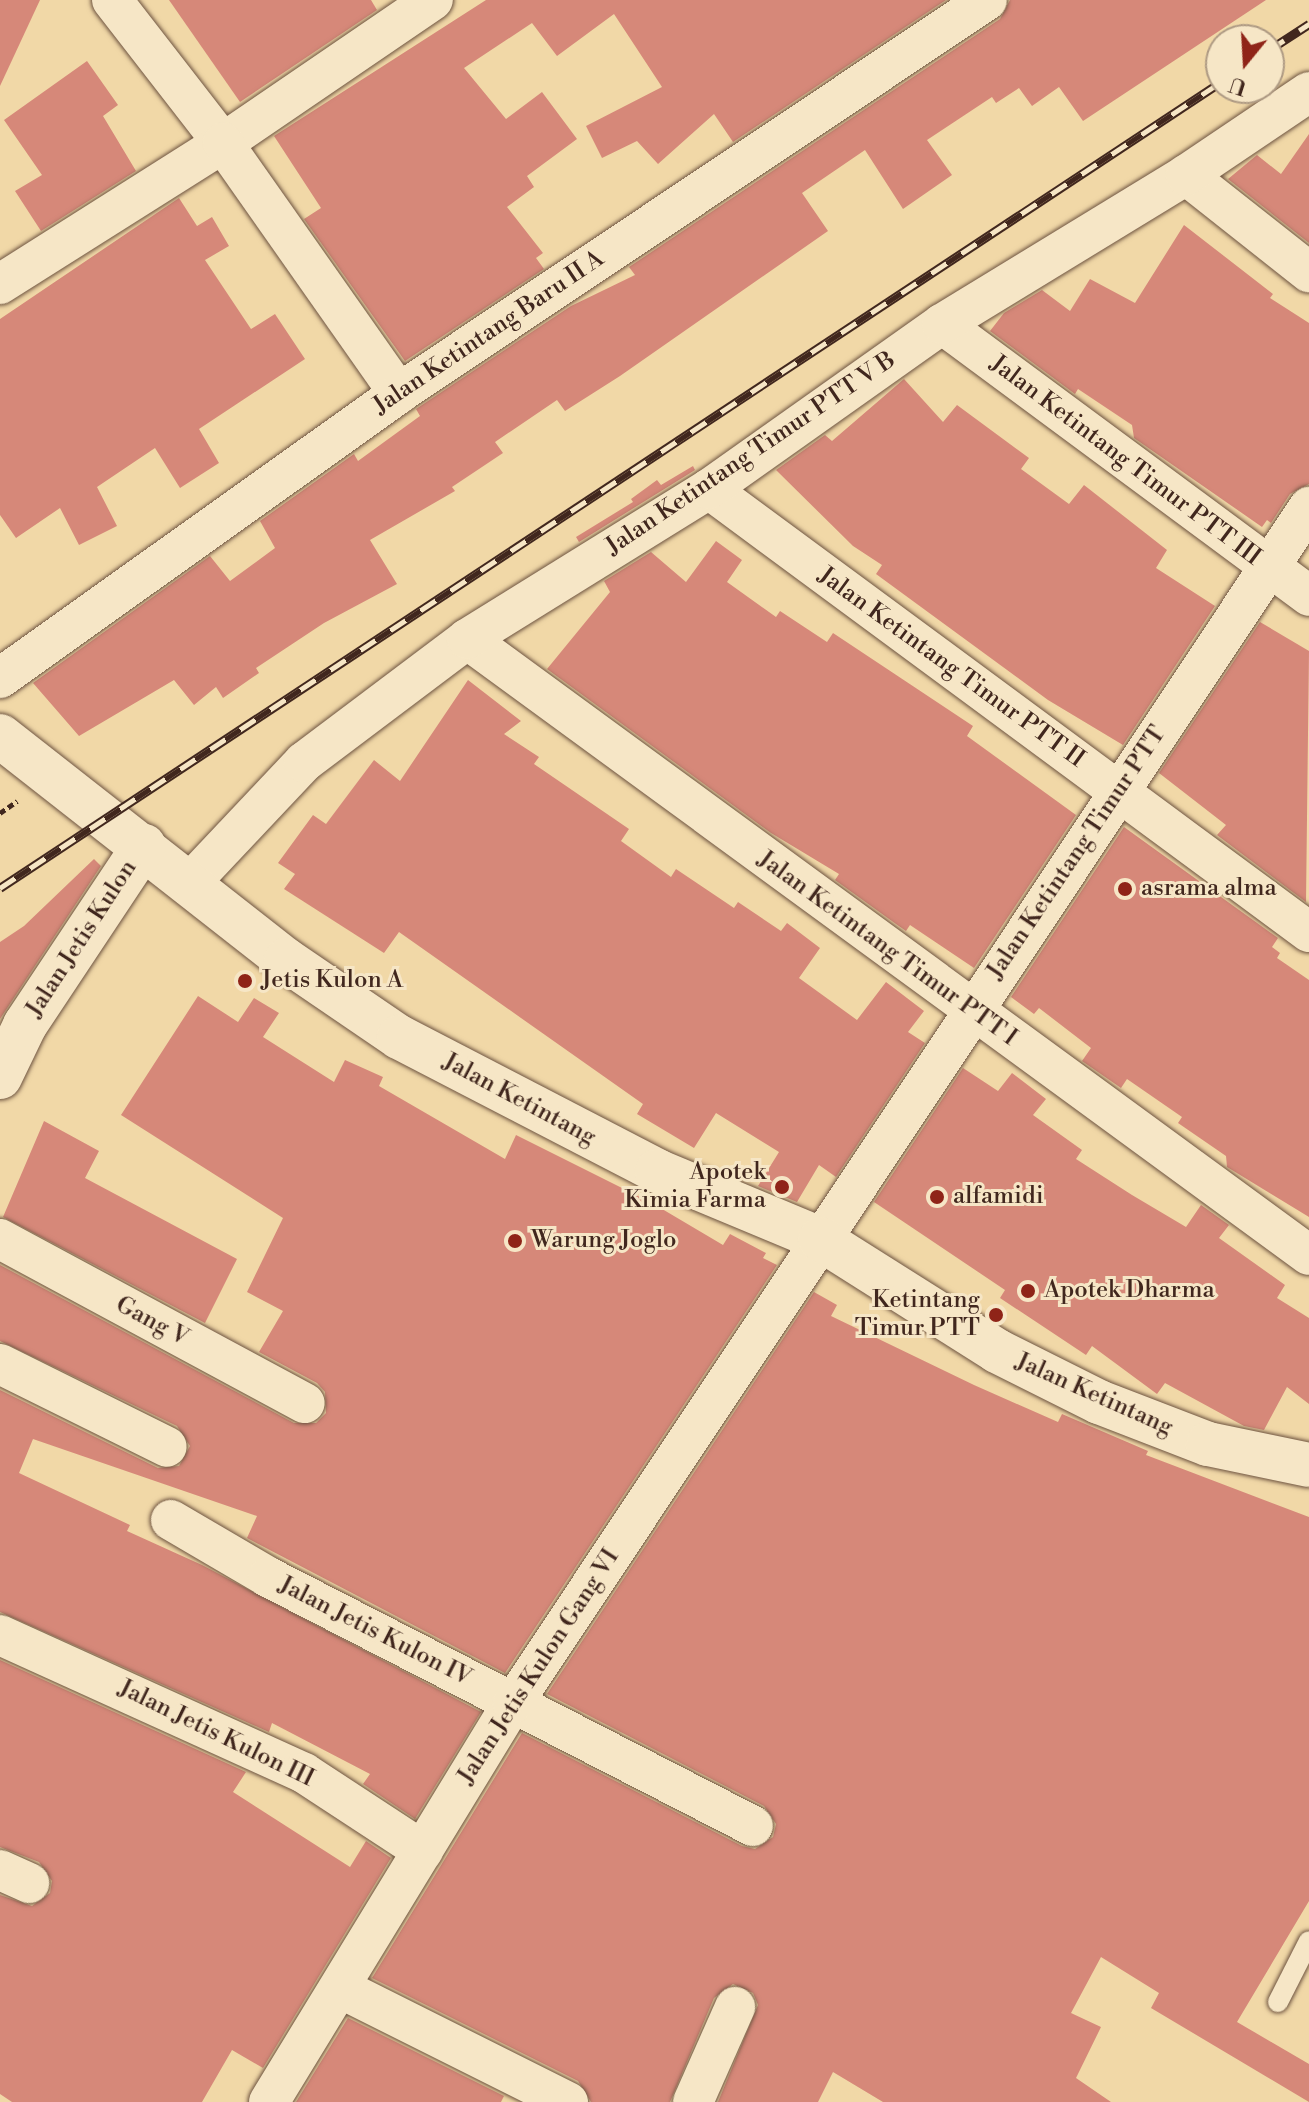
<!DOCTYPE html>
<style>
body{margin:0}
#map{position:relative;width:1309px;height:2102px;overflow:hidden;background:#f1d8a7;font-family:"Libre Bodoni",serif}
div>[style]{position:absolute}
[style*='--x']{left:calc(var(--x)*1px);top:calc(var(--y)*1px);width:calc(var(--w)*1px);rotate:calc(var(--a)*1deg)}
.building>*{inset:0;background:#d68879}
.path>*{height:5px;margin-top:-2.5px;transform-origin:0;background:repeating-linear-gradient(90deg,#41271e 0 6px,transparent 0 10px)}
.roads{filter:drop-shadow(0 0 2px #6d5340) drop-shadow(0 0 2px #6d5340)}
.lane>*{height:20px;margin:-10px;padding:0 10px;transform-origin:10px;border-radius:10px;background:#f6e6c6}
.street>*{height:40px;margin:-20px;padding:0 20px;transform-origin:20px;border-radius:20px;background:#f6e6c6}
.secondary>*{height:44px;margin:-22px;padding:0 22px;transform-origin:22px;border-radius:22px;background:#f6e6c6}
.rail>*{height:9px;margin-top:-4.5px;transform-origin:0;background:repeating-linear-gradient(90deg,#f6e6c6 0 18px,#41271e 0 36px);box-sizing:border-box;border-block:2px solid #41271e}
.dots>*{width:22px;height:22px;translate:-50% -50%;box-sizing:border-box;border:4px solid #f6e6c6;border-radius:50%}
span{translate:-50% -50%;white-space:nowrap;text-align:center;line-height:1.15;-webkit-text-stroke:6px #f6e6c6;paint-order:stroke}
.street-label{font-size:24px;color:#41271e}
.poi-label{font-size:24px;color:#41271e}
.left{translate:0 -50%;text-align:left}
.right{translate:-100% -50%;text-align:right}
.north{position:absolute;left:1205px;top:24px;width:80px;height:80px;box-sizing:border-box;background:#f6e6c6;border:2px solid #ae9a83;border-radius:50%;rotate:198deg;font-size:22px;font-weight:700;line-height:32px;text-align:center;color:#41271e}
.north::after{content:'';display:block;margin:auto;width:28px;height:36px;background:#8f2418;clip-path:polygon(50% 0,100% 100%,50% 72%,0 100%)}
</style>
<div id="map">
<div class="building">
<div style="clip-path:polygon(0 0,40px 0,0 86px)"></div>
<div style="clip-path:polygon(169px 0,371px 0,377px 10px,240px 102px)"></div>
<div style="clip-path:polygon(486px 0,946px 0,733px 142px,714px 114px,658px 164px,637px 141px,602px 158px,586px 126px,662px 87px,614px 14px,557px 56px,532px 23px,464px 68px,506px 119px,542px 92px,577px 139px,527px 176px,534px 187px,507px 207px,543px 253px,536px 258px,544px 269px,405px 361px,304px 219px,321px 208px,274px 136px)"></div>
<div style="clip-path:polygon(1010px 0,1266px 0,1083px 121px,1059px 87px,1032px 106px,1019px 88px,996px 103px,992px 97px,927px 140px,952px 175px,903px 209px,865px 150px,802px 193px,828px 231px,620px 376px,565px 411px,557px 400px,495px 442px,503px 453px,452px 487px,455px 491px,370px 540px,397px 584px,324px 623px,256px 668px,259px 673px,223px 698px,216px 687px,194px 705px,174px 680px,79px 736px,33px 683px,210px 556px,230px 581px,275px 548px,260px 521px,354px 454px,358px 461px,420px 416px,416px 409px,571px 306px,635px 275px,629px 267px,1000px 19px)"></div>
<div style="clip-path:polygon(87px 61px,118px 105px,103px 116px,136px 171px,41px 231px,15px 191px,42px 175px,4px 120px)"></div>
<div style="clip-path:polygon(1309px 134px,1309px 243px,1228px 179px,1257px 155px,1281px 174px)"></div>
<div style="clip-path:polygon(179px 198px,197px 226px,212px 217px,229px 246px,205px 260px,251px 329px,275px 314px,305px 359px,199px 429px,219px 463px,180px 488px,155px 448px,97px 487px,117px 526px,79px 545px,60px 508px,16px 538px,0 515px,0 319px)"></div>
<div style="clip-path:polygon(1184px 225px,1273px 294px,1270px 298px,1309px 323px,1309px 484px,1290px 494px,1271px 523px,1267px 520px,1262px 527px,1134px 438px,1132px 425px,1078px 389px,1075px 394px,990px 331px,1004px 313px,1042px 290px,1070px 311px,1090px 279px,1135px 303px)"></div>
<div style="clip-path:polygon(904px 379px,943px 422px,957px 405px,1029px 458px,1021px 469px,1069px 504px,1084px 485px,1167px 550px,1156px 568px,1215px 606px,1123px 745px,1048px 700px,876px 574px,882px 565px,853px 546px,776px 470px,825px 435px,832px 441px)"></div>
<div style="clip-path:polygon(693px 466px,695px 470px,579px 542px,576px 537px,633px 502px,631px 499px,657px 480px,661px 485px)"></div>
<div style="clip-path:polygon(716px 541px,742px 560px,727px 582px,776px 617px,780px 611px,827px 642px,833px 633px,973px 726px,967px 736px,1076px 815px,974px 968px,910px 925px,906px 931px,896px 924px,835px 880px,839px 874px,771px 833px,547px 669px,610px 592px,604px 581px,651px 552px,686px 582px)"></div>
<div style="clip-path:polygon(1260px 622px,1309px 651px,1306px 902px,1217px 835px,1226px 825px,1159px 773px)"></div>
<div style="clip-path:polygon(468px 680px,521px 721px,504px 734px,539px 757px,534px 764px,629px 829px,621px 841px,671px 877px,676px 869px,734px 908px,738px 902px,781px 931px,787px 923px,820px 948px,799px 978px,857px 1020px,886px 982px,924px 1011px,908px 1032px,925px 1043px,836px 1177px,819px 1165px,797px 1202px,758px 1186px,779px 1152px,716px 1113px,694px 1148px,637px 1114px,643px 1104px,399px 932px,384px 953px,284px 889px,295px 874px,278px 863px,313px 815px,326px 824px,374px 760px,400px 781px)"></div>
<div style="clip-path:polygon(1124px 827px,1278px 938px,1272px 947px,1280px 953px,1277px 958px,1309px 980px,1309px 1217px,1227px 1167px,1226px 1156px,1178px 1123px,1182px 1117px,1127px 1079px,1121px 1088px,1082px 1061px,1091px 1048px,1039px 1008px,1034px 1014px,1011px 997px)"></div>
<div style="clip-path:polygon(94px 859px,101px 866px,0 1019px,0 942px,24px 926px)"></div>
<div style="clip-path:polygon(198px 996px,238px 1022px,254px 998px,279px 1013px,263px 1037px,334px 1082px,345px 1060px,383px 1077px,379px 1086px,505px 1159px,516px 1135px,652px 1203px,723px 1245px,730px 1234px,766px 1253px,763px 1258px,777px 1265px,505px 1673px,247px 1538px,257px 1516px,33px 1439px,19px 1473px,130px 1525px,127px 1531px,202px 1565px,481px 1712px,415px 1819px,363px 1784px,370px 1774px,272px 1723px,269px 1732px,0 1612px,0 1390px,158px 1468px,179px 1466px,190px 1446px,177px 1426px,0 1341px,0 1265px,294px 1423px,316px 1423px,326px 1413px,325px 1392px,317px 1383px,259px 1352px,283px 1311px,247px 1292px,283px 1218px,121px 1115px)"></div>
<div style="clip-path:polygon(963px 1068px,998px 1091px,1012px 1073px,1046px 1099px,1033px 1115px,1082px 1150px,1076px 1159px,1132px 1195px,1186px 1227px,1201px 1205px,1229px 1225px,1219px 1238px,1285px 1285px,1277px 1298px,1309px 1318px,1309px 1404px,1287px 1387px,1264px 1430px,1244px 1426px,1165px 1383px,1157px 1394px,1092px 1346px,1086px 1355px,1000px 1298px,1005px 1290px,874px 1202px)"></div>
<div style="clip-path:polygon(44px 1121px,99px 1151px,85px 1178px,237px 1259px,205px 1323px,3px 1217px)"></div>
<div style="clip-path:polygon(814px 1292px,837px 1305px,831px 1316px,974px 1385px,1058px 1422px,1062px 1414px,1148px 1451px,1146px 1455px,1309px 1517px,1309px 1901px,1237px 2022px,1309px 2064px,1309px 2102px,1151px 2008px,1159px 1993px,1101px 1957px,1071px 2013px,1101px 2027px,1076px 2078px,1111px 2102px,883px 2102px,833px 2072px,818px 2102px,718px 2102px,758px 2005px,753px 1993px,733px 1984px,714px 1998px,670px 2102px,591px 2102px,578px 2081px,372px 1978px,522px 1733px,742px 1846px,755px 1849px,773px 1837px,776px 1824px,764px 1806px,547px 1694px)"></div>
<div style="clip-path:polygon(0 1660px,246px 1772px,233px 1792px,350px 1867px,366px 1841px,391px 1858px,263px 2068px,232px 2050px,202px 2102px,12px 2102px,0 2094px,0 1895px,32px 1906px,50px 1893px,52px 1881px,39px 1862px,0 1847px)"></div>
<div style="clip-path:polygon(348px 2018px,504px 2096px,501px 2102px,296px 2102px)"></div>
</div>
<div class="path">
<div style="--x:0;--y:813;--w:21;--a:-35"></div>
</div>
<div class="roads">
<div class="lane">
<div style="--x:1278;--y:2002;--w:68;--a:-63.1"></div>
</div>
<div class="street">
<div style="--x:112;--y:0;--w:181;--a:52.2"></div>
<div style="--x:223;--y:143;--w:254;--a:-34.3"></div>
<div style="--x:1186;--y:175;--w:157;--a:38.3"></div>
<div style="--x:0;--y:284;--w:264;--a:-32.3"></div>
<div style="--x:223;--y:143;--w:306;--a:54.9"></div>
<div style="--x:942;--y:324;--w:457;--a:36.5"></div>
<div style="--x:709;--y:489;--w:746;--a:36.44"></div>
<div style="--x:467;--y:639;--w:1043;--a:36.19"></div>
<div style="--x:0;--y:678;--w:490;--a:-35.5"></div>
<div style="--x:399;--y:393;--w:707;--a:-33.76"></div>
<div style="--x:188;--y:885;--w:169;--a:-46.7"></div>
<div style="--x:304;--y:762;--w:204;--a:-37"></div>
<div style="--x:467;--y:639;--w:285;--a:-31.8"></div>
<div style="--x:709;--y:489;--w:286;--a:-35.3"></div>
<div style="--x:942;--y:324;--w:286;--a:-31.4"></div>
<div style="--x:1186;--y:175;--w:148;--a:-34"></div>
<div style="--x:0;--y:1239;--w:346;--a:28.3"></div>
<div style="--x:0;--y:1364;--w:186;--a:26.4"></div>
<div style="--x:171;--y:1520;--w:113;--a:30.4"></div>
<div style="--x:268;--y:1577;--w:545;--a:27.18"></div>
<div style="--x:0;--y:1635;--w:334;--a:24.4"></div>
<div style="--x:304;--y:1773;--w:142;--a:33.2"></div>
<div style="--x:0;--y:1870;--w:32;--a:24"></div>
<div style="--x:340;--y:1988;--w:255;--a:26.6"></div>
<div style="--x:269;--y:2102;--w:468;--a:-58.6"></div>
<div style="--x:513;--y:1703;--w:1437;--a:-56.35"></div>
<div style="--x:693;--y:2102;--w:104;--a:-66.1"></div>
</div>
<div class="secondary">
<div style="--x:0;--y:736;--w:363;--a:38.1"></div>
<div style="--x:286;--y:960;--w:137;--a:34.3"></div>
<div style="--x:399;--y:1037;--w:291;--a:27.4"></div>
<div style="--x:657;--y:1171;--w:177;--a:22.6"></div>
<div style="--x:820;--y:1239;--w:209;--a:32.3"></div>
<div style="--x:997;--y:1351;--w:114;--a:26.6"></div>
<div style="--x:1099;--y:1402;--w:117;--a:21.1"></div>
<div style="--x:1208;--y:1444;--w:103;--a:11.7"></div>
<div style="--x:0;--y:1077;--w:58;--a:-64.3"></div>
<div style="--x:25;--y:1025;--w:215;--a:-56.4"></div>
</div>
</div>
<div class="rail">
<div style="--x:1269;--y:50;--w:48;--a:-33"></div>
<div style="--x:0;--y:888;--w:1463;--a:-33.43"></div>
</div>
<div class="dots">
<div style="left:1125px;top:889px;background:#8f2418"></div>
<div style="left:245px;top:981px;background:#8f2418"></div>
<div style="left:782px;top:1187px;background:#8f2418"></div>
<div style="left:937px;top:1197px;background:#8f2418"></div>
<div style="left:515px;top:1241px;background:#8f2418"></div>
<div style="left:1028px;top:1291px;background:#8f2418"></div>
<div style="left:996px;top:1315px;background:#8f2418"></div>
</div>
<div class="street-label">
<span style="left:489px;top:333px;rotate:-34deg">Jalan Ketintang Baru II A</span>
<span style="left:751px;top:454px;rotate:-34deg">Jalan Ketintang Timur PTT V B</span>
<span style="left:1125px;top:461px;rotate:37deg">Jalan Ketintang Timur PTT III</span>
<span style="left:951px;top:668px;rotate:36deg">Jalan Ketintang Timur PTT II</span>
<span style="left:1077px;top:853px;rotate:-56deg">Jalan Ketintang Timur PTT</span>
<span style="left:82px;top:939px;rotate:-57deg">Jalan Jetis Kulon</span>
<span style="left:887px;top:949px;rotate:36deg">Jalan Ketintang Timur PTT I</span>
<span style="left:519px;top:1100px;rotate:28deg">Jalan Ketintang</span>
<span style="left:152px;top:1322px;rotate:28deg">Gang V</span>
<span style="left:1094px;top:1395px;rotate:24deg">Jalan Ketintang</span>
<span style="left:375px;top:1632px;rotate:27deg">Jalan Jetis Kulon IV</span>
<span style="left:539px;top:1667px;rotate:-57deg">Jalan Jetis Kulon Gang VI</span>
<span style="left:216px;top:1734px;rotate:26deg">Jalan Jetis Kulon III</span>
</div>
<div class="poi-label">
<span class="left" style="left:1141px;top:889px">asrama alma</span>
<span class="left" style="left:261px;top:981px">Jetis Kulon A</span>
<span class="right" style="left:766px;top:1187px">Apotek<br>Kimia Farma</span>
<span class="left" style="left:953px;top:1197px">alfamidi</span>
<span class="left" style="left:531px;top:1241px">Warung Joglo</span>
<span class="left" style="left:1044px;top:1291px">Apotek Dharma</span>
<span class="right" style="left:980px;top:1315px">Ketintang<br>Timur PTT</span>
</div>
<div class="north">U</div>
</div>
